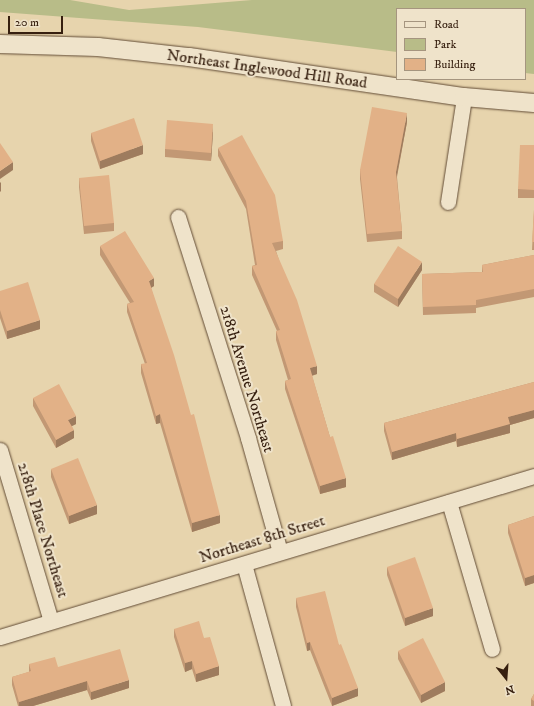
<!DOCTYPE html>
<style>
body{margin:0}
#map{position:relative;width:534px;height:706px;overflow:hidden;background:#e7d4ad;font-family:"IM FELL DW Pica",serif}
div>[style]{position:absolute}
[style*='--x']{left:calc(var(--x)*1px);top:calc(var(--y)*1px);width:calc(var(--w)*1px);rotate:calc(var(--a)*1deg)}
.green>*{inset:0;background:#b8bc88}
.roads{filter:drop-shadow(0 0 1px #624c36) drop-shadow(0 0 1px #624c36)}
.minor>*{height:15px;margin:-7.5px;padding:0 7.5px;transform-origin:7.5px;border-radius:7.5px;background:#efe3ca}
.tertiary>*{height:18px;margin:-9px;padding:0 9px;transform-origin:9px;border-radius:9px;background:#efe3ca}
.wall>*{inset:0;background:#c29874}
.shaded-wall>*{inset:0;background:#9e7c5e}
.building>*{inset:0;background:#e2b187}
span{translate:-50% -50%;white-space:nowrap;text-align:center;line-height:1.15;-webkit-text-stroke:4px #efe3ca;paint-order:stroke}
.street-label{font-size:16px;color:#361f0f}
.legend{position:absolute;left:396px;top:8px;width:130px;height:72px;box-sizing:border-box;background:#efe3ca;border:1px solid #a5957f;margin:0;padding:5px 7px;list-style:none;font-size:12px;color:#361f0f}
.legend li{display:flex;align-items:center;gap:8px;height:20px}
.legend b{width:20px;border:1px solid #a5957f}
.north{position:absolute;left:486px;top:658px;width:40px;height:40px;-webkit-text-stroke:3px #efe3ca;paint-order:stroke;rotate:163deg;font-size:11px;font-weight:700;line-height:16px;text-align:center;color:#361f0f}
.north::after{content:'';display:block;margin:auto;width:14px;height:18px;background:#361f0f;clip-path:polygon(50% 0,100% 100%,50% 72%,0 100%)}
.scale{position:absolute;left:8px;top:16px;width:55px;height:18px;box-sizing:border-box;border:2px solid #361f0f;border-top:0;padding-left:5px;font-size:12px;line-height:14px;white-space:nowrap;color:#361f0f;-webkit-text-stroke:3px #efe3ca;paint-order:stroke}
</style>
<div id="map">
<div class="green">
<div style="clip-path:polygon(0 0,70px 0,129px 10px,252px 0,534px 0,534px 74px,525px 73px,525px 9px,397px 9px,397px 52px,198px 27px,0 12px)"></div>
</div>
<div class="roads">
<div class="minor">
<div style="--x:448;--y:202;--w:106;--a:-81.3"></div>
<div style="--x:178;--y:217;--w:232;--a:72.4"></div>
<div style="--x:248;--y:438;--w:118;--a:74.3"></div>
<div style="--x:0;--y:450;--w:178;--a:73.4"></div>
<div style="--x:449;--y:502;--w:153;--a:73.7"></div>
<div style="--x:244;--y:564;--w:147;--a:74.6"></div>
<div style="--x:0;--y:637;--w:558;--a:-16.78"></div>
</div>
<div class="tertiary">
<div style="--x:0;--y:44;--w:98;--a:1.8"></div>
<div style="--x:98;--y:47;--w:92;--a:6.3"></div>
<div style="--x:189;--y:57;--w:278;--a:8.3"></div>
<div style="--x:464;--y:97;--w:70;--a:4.9"></div>
</div>
</div>
<div class="wall">
<div style="clip-path:polygon(407px 122px,397px 177px,402px 231px,402px 239px,367px 242px,360px 179px,360px 170px)"></div>
<div style="clip-path:polygon(213px 132px,211px 161px,165px 157px,165px 149px)"></div>
<div style="clip-path:polygon(91px 133px,143px 154px,100px 169px,91px 141px)"></div>
<div style="clip-path:polygon(534px 145px,534px 198px,518px 198px,518px 189px)"></div>
<div style="clip-path:polygon(218px 148px,283px 241px,283px 249px,276px 251px,317px 374px,312px 376px,330px 437px,346px 487px,320px 494px,285px 389px,285px 381px,288px 380px,276px 340px,276px 331px,277px 331px,252px 275px,252px 266px,255px 265px,246px 209px,218px 156px)"></div>
<div style="clip-path:polygon(79px 178px,114px 223px,114px 231px,84px 234px,79px 187px)"></div>
<div style="clip-path:polygon(534px 210px,534px 250px,532px 250px)"></div>
<div style="clip-path:polygon(100px 246px,154px 286px,151px 288px,220px 523px,192px 532px,160px 423px,156px 424px,141px 373px,141px 364px,145px 364px,127px 312px,127px 304px,130px 303px,100px 255px)"></div>
<div style="clip-path:polygon(534px 255px,534px 297px,476px 308px,476px 313px,423px 315px,422px 274px,482px 272px,482px 265px)"></div>
<div style="clip-path:polygon(422px 270px,398px 307px,374px 292px,374px 284px)"></div>
<div style="clip-path:polygon(0 291px,40px 329px,7px 339px,0 318px)"></div>
<div style="clip-path:polygon(534px 382px,534px 418px,510px 425px,510px 433px,457px 447px,456px 441px,392px 460px,384px 431px,384px 423px)"></div>
<div style="clip-path:polygon(33px 398px,76px 424px,72px 426px,74px 438px,56px 448px,33px 406px)"></div>
<div style="clip-path:polygon(51px 469px,97px 514px,69px 524px,51px 477px)"></div>
<div style="clip-path:polygon(534px 516px,534px 583px,525px 586px,508px 533px,508px 525px)"></div>
<div style="clip-path:polygon(387px 567px,433px 616px,405px 626px,387px 575px)"></div>
<div style="clip-path:polygon(296px 598px,339px 645px,358px 696px,332px 706px,310px 650px,307px 651px,296px 607px)"></div>
<div style="clip-path:polygon(174px 629px,204px 638px,219px 675px,196px 682px,192px 669px,185px 672px,174px 637px)"></div>
<div style="clip-path:polygon(398px 651px,445px 691px,421px 703px,398px 659px)"></div>
<div style="clip-path:polygon(29px 664px,58px 667px,129px 688px,91px 700px,87px 690px,33px 706px,18px 706px,12px 685px,12px 677px,29px 672px)"></div>
<div style="clip-path:polygon(534px 694px,534px 706px,531px 706px,531px 699px)"></div>
</div>
<div class="shaded-wall">
<div style="clip-path:polygon(407px 113px,407px 122px,396px 180px,396px 172px)"></div>
<div style="clip-path:polygon(213px 124px,213px 132px,211px 161px,211px 153px)"></div>
<div style="clip-path:polygon(143px 145px,143px 154px,100px 169px,100px 161px)"></div>
<div style="clip-path:polygon(13px 162px,13px 170px,0 179px,0 171px)"></div>
<div style="clip-path:polygon(1px 182px,1px 191px,0 192px,0 183px)"></div>
<div style="clip-path:polygon(422px 262px,422px 270px,398px 307px,398px 299px)"></div>
<div style="clip-path:polygon(154px 278px,154px 286px,149px 289px,149px 281px)"></div>
<div style="clip-path:polygon(40px 320px,40px 329px,7px 339px,7px 331px)"></div>
<div style="clip-path:polygon(317px 366px,317px 374px,310px 376px,310px 368px)"></div>
<div style="clip-path:polygon(534px 410px,534px 418px,510px 425px,510px 433px,457px 447px,457px 439px,508px 417px)"></div>
<div style="clip-path:polygon(160px 414px,160px 423px,156px 424px,156px 416px)"></div>
<div style="clip-path:polygon(76px 416px,76px 424px,68px 428px,68px 420px)"></div>
<div style="clip-path:polygon(74px 430px,74px 438px,56px 448px,56px 440px)"></div>
<div style="clip-path:polygon(456px 433px,456px 441px,392px 460px,392px 452px)"></div>
<div style="clip-path:polygon(346px 478px,346px 487px,320px 494px,320px 486px)"></div>
<div style="clip-path:polygon(97px 505px,97px 514px,69px 524px,69px 516px)"></div>
<div style="clip-path:polygon(220px 515px,220px 523px,192px 532px,192px 523px)"></div>
<div style="clip-path:polygon(534px 575px,534px 583px,525px 586px,525px 578px)"></div>
<div style="clip-path:polygon(433px 608px,433px 616px,405px 626px,405px 618px)"></div>
<div style="clip-path:polygon(310px 642px,310px 650px,307px 651px,307px 643px)"></div>
<div style="clip-path:polygon(192px 661px,192px 669px,185px 672px,185px 663px)"></div>
<div style="clip-path:polygon(219px 666px,219px 675px,196px 682px,196px 674px)"></div>
<div style="clip-path:polygon(129px 680px,129px 688px,91px 700px,91px 692px)"></div>
<div style="clip-path:polygon(87px 681px,87px 690px,33px 706px,19px 706px,19px 702px)"></div>
<div style="clip-path:polygon(445px 682px,445px 691px,421px 703px,421px 695px)"></div>
<div style="clip-path:polygon(358px 688px,358px 696px,332px 706px,332px 698px)"></div>
</div>
<div class="building">
<div style="clip-path:polygon(372px 107px,407px 113px,396px 172px,402px 231px,367px 234px,360px 170px)"></div>
<div style="clip-path:polygon(134px 118px,143px 145px,100px 161px,91px 133px)"></div>
<div style="clip-path:polygon(167px 120px,213px 124px,211px 153px,165px 149px)"></div>
<div style="clip-path:polygon(242px 135px,275px 195px,283px 241px,272px 243px,297px 300px,317px 366px,310px 368px,330px 437px,333px 436px,346px 478px,320px 486px,285px 381px,291px 379px,276px 331px,280px 330px,252px 266px,257px 265px,246px 201px,218px 148px)"></div>
<div style="clip-path:polygon(0 143px,13px 162px,0 171px)"></div>
<div style="clip-path:polygon(520px 145px,534px 145px,534px 190px,518px 189px)"></div>
<div style="clip-path:polygon(109px 175px,114px 223px,84px 226px,79px 178px)"></div>
<div style="clip-path:polygon(534px 210px,534px 242px,532px 242px)"></div>
<div style="clip-path:polygon(125px 231px,154px 278px,149px 281px,174px 355px,191px 415px,194px 414px,220px 515px,192px 523px,160px 414px,156px 416px,141px 364px,147px 363px,127px 304px,134px 302px,100px 246px)"></div>
<div style="clip-path:polygon(398px 246px,422px 262px,398px 299px,374px 284px)"></div>
<div style="clip-path:polygon(534px 255px,534px 289px,476px 300px,476px 305px,423px 307px,422px 274px,483px 272px,482px 265px)"></div>
<div style="clip-path:polygon(28px 282px,40px 320px,7px 331px,0 310px,0 291px)"></div>
<div style="clip-path:polygon(534px 382px,534px 410px,508px 417px,510px 424px,457px 439px,456px 433px,392px 452px,384px 423px)"></div>
<div style="clip-path:polygon(59px 384px,76px 416px,68px 420px,74px 430px,56px 440px,33px 398px)"></div>
<div style="clip-path:polygon(78px 458px,97px 505px,69px 516px,51px 469px)"></div>
<div style="clip-path:polygon(534px 516px,534px 575px,525px 578px,508px 525px)"></div>
<div style="clip-path:polygon(415px 557px,433px 608px,405px 618px,387px 567px)"></div>
<div style="clip-path:polygon(325px 591px,339px 645px,341px 644px,358px 688px,332px 698px,310px 642px,307px 643px,296px 598px)"></div>
<div style="clip-path:polygon(199px 621px,204px 638px,210px 637px,219px 666px,196px 674px,192px 661px,185px 663px,174px 629px)"></div>
<div style="clip-path:polygon(423px 638px,445px 682px,421px 695px,398px 651px)"></div>
<div style="clip-path:polygon(120px 649px,129px 680px,91px 692px,87px 681px,19px 702px,12px 677px,31px 671px,29px 664px,55px 657px,58px 667px)"></div>
<div style="clip-path:polygon(534px 694px,534px 701px,531px 699px)"></div>
</div>
<div class="street-label">
<span style="left:267px;top:69px;rotate:8deg">Northeast Inglewood Hill Road</span>
<span style="left:247px;top:379px;rotate:73deg">218th Avenue Northeast</span>
<span style="left:43px;top:530px;rotate:73deg">218th Place Northeast</span>
<span style="left:262px;top:539px;rotate:-17deg">Northeast 8th Street</span>
</div>
<ul class="legend">
<li><b style="height:5px;background:#efe3ca"></b>Road</li>
<li><b style="height:11px;background:#b8bc88"></b>Park</li>
<li><b style="height:11px;background:#e2b187"></b>Building</li>
</ul>
<div class="north">N</div>
<div class="scale">20 m</div>
</div>
